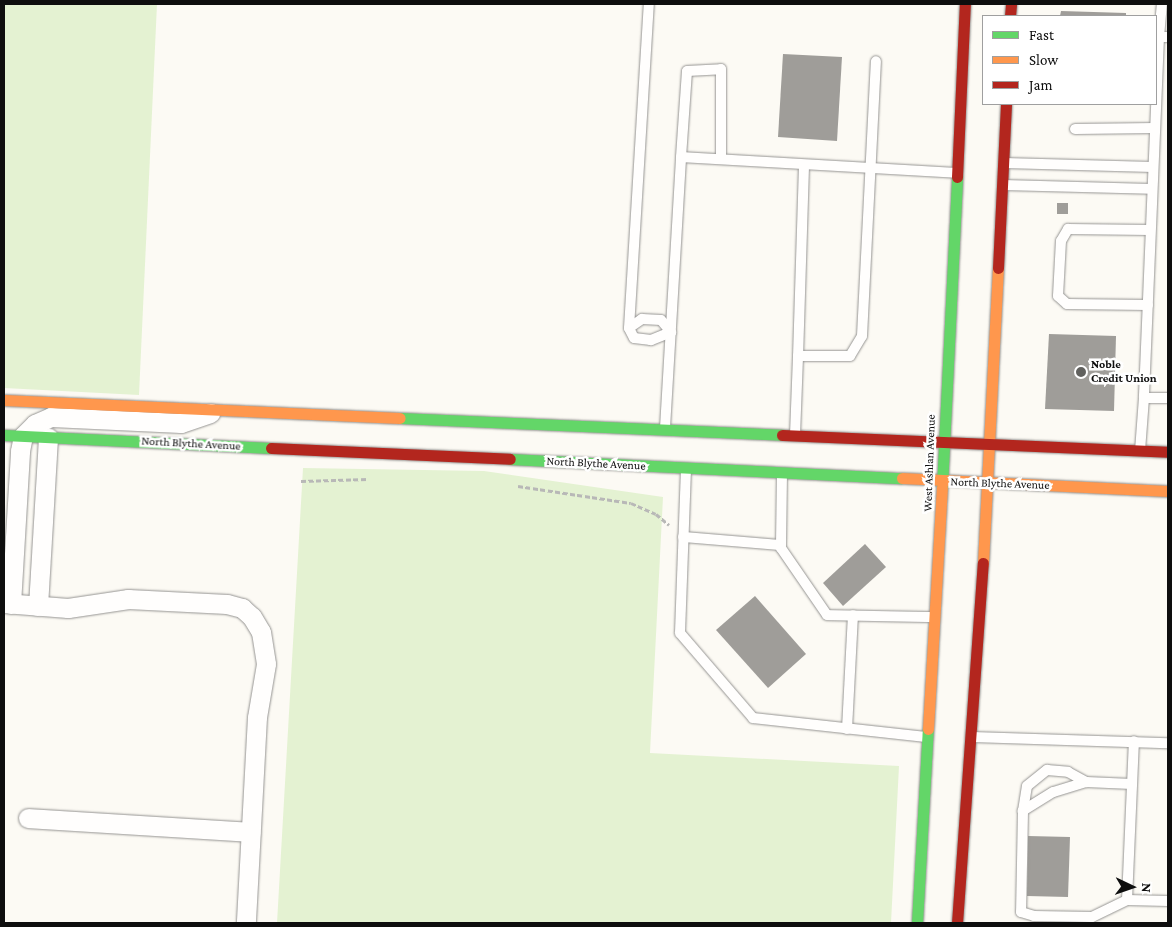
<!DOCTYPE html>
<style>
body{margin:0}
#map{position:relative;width:1172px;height:927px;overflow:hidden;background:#fcfaf4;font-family:"Crimson Pro",serif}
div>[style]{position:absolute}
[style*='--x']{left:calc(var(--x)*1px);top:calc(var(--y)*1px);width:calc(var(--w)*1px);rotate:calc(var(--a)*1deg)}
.green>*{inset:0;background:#e4f2d2}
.building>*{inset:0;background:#9f9d99}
.path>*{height:3px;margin-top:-1.5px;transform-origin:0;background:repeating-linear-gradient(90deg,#b8b8b7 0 5px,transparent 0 7.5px)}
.roads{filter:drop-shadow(0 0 1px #959492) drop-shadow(0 0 1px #959492)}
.lane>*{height:10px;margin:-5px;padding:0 5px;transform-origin:5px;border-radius:5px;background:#fffefd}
.street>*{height:19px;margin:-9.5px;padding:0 9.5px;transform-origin:9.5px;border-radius:9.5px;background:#fffefd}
.fast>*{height:11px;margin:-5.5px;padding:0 5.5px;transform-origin:5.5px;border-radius:5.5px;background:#63d668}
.slow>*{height:11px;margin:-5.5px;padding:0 5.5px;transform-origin:5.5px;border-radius:5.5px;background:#ff974d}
.jam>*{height:11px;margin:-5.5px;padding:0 5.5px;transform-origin:5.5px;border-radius:5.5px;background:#b3261e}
.dots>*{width:14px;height:14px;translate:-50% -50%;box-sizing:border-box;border:2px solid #fff;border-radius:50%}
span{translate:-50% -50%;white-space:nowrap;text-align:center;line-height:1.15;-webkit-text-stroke:5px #fff;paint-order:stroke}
.poi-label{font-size:12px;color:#0e0e0e;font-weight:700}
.left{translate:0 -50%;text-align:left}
.street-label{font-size:12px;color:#0e0e0e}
.frame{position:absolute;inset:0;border:5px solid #0e0e0e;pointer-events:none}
.legend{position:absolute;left:982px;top:15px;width:175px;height:90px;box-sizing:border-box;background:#fff;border:1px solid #9f9f9f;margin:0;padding:6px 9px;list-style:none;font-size:15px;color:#0e0e0e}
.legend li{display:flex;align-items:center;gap:10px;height:25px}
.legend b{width:25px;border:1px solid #9f9f9f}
.north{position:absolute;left:1107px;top:862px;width:50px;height:50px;-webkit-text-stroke:4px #fff;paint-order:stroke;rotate:93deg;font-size:14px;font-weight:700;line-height:20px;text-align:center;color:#0e0e0e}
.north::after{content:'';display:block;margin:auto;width:18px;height:22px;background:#0e0e0e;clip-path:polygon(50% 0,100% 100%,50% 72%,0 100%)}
</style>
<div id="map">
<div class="green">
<div style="clip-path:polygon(4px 4px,157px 4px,139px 395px,4px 388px)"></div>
<div style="clip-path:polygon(303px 468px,484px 471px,663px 497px,650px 753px,899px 766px,891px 923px,277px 923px)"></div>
</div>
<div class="building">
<div style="clip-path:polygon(1061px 11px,1126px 13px,1126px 16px,1060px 16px)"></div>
<div style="clip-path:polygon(783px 54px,842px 57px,837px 141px,778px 137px)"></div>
<div style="clip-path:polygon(1057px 203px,1068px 203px,1068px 214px,1057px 214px)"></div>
<div style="clip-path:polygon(1049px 334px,1116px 336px,1114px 411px,1045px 409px)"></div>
<div style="clip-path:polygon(865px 544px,886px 567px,843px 606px,823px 583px)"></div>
<div style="clip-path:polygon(755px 596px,806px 654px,768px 688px,716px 630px)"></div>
<div style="clip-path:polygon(1028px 836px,1070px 837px,1068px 897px,1027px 896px)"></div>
</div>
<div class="path">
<div style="--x:301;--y:481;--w:67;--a:-1.7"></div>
<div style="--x:518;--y:486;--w:114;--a:8.6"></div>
<div style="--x:631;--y:503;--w:27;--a:24"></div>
<div style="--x:656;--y:514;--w:17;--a:40"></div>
</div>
<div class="roads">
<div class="lane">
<div style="--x:1159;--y:37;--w:33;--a:-85"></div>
<div style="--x:1168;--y:37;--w:9;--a:180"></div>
<div style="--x:1159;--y:37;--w:361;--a:92.4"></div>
<div style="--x:1144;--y:398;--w:24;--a:0"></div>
<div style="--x:1075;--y:129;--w:80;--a:-0.7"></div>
<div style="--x:681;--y:157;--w:86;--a:-86"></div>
<div style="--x:687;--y:71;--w:34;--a:-3"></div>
<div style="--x:721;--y:69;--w:89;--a:90"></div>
<div style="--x:1004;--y:163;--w:149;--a:1.5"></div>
<div style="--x:804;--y:166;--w:190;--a:91.8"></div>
<div style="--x:798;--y:356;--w:52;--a:0"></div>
<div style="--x:850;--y:356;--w:23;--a:-59"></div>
<div style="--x:862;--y:336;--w:275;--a:-87.1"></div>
<div style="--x:1003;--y:185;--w:148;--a:1.5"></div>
<div style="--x:1148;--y:305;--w:81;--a:-179.3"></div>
<div style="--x:1067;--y:304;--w:12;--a:-138"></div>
<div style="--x:1058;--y:296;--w:55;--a:-86.9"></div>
<div style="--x:1061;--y:241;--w:14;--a:-60"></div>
<div style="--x:1068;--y:229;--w:82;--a:0.7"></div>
<div style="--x:629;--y:328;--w:16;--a:-35"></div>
<div style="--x:642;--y:319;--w:19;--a:3"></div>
<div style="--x:661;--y:320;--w:16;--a:50"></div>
<div style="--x:671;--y:332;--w:22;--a:158"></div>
<div style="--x:651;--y:340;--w:17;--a:-173"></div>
<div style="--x:634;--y:338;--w:11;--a:-117"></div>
<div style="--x:629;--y:328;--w:325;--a:-86.5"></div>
<div style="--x:665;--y:428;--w:271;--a:-86.6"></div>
<div style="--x:681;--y:157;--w:275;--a:3.3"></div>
<div style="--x:795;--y:435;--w:79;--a:-87.8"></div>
<div style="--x:1140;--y:451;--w:53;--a:-85.7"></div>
<div style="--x:686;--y:469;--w:164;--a:92.1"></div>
<div style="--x:680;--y:633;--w:112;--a:49.3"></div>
<div style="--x:753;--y:718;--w:174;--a:6.3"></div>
<div style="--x:782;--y:473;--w:75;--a:90.8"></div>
<div style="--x:781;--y:548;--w:81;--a:55.5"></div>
<div style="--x:827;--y:615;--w:108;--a:1.1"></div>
<div style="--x:683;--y:537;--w:98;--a:4.7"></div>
<div style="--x:847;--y:729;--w:114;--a:-87"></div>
<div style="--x:972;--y:737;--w:196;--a:1.8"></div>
<div style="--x:1132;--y:784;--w:46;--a:-177.5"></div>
<div style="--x:1086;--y:782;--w:34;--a:163"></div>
<div style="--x:1053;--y:792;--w:36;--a:148"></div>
<div style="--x:1023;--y:811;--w:101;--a:91.1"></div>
<div style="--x:1021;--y:912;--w:14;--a:17"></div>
<div style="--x:1034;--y:916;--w:58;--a:1"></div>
<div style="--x:1092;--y:917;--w:39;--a:-26"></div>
<div style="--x:1127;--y:900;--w:41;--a:1.4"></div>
<div style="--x:1023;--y:811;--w:25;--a:-81"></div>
<div style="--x:1027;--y:786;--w:26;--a:-39"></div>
<div style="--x:1047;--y:770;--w:21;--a:5"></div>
<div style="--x:1068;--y:772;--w:21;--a:29"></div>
<div style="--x:1127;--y:900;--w:159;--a:-87.5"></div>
</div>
<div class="street">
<div style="--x:4;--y:603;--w:64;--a:4.5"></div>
<div style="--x:68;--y:608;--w:61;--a:-8.5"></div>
<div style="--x:128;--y:599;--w:99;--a:2.9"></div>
<div style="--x:227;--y:604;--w:16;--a:15"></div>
<div style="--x:242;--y:608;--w:13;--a:42"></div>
<div style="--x:252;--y:617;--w:17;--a:59"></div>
<div style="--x:261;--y:632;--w:32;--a:81"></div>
<div style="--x:266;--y:664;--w:54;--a:99.6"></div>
<div style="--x:257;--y:717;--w:206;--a:93.1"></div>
<div style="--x:11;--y:604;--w:153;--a:-86.6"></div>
<div style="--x:20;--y:451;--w:15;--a:-79"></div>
<div style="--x:23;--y:436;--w:17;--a:-45"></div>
<div style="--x:35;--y:424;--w:17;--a:-24"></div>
<div style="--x:51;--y:417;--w:130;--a:2.6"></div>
<div style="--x:181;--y:423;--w:31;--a:-19"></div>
<div style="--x:38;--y:606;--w:169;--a:-86.6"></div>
<div style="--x:28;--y:818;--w:223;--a:3.6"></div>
</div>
<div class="fast">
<div style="--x:400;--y:418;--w:382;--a:2.5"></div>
<div style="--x:4;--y:435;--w:267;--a:2.8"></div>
<div style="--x:510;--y:459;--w:392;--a:2.8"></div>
<div style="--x:942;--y:487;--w:310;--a:-87.2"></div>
<div style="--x:917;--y:923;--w:194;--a:-86.8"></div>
</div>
<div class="slow">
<div style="--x:4;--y:400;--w:396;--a:2.6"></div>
<div style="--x:902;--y:478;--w:266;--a:2.8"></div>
<div style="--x:983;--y:563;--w:295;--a:-87.1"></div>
<div style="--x:928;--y:729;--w:242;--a:-86.7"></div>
</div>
<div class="jam">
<div style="--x:1010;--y:16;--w:12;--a:-85"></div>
<div style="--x:957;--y:177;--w:173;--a:-87.4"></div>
<div style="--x:998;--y:268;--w:164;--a:-87.2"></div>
<div style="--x:782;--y:435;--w:386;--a:2.5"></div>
<div style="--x:271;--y:448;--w:239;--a:2.6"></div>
<div style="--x:957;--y:923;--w:361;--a:-85.9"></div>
</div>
</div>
<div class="dots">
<div style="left:1081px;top:372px;background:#61615e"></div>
</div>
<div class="poi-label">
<span class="left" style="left:1091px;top:372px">Noble<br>Credit Union</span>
</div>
<div class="street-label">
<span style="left:191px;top:444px;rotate:3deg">North Blythe Avenue</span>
<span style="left:930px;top:463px;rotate:-88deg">West Ashlan Avenue</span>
<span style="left:596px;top:464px;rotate:3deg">North Blythe Avenue</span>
<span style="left:1000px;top:484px;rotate:2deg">North Blythe Avenue</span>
</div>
<div class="frame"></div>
<ul class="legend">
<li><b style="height:6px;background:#63d668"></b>Fast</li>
<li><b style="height:6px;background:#ff974d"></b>Slow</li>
<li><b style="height:6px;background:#b3261e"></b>Jam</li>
</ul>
<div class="north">N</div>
</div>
